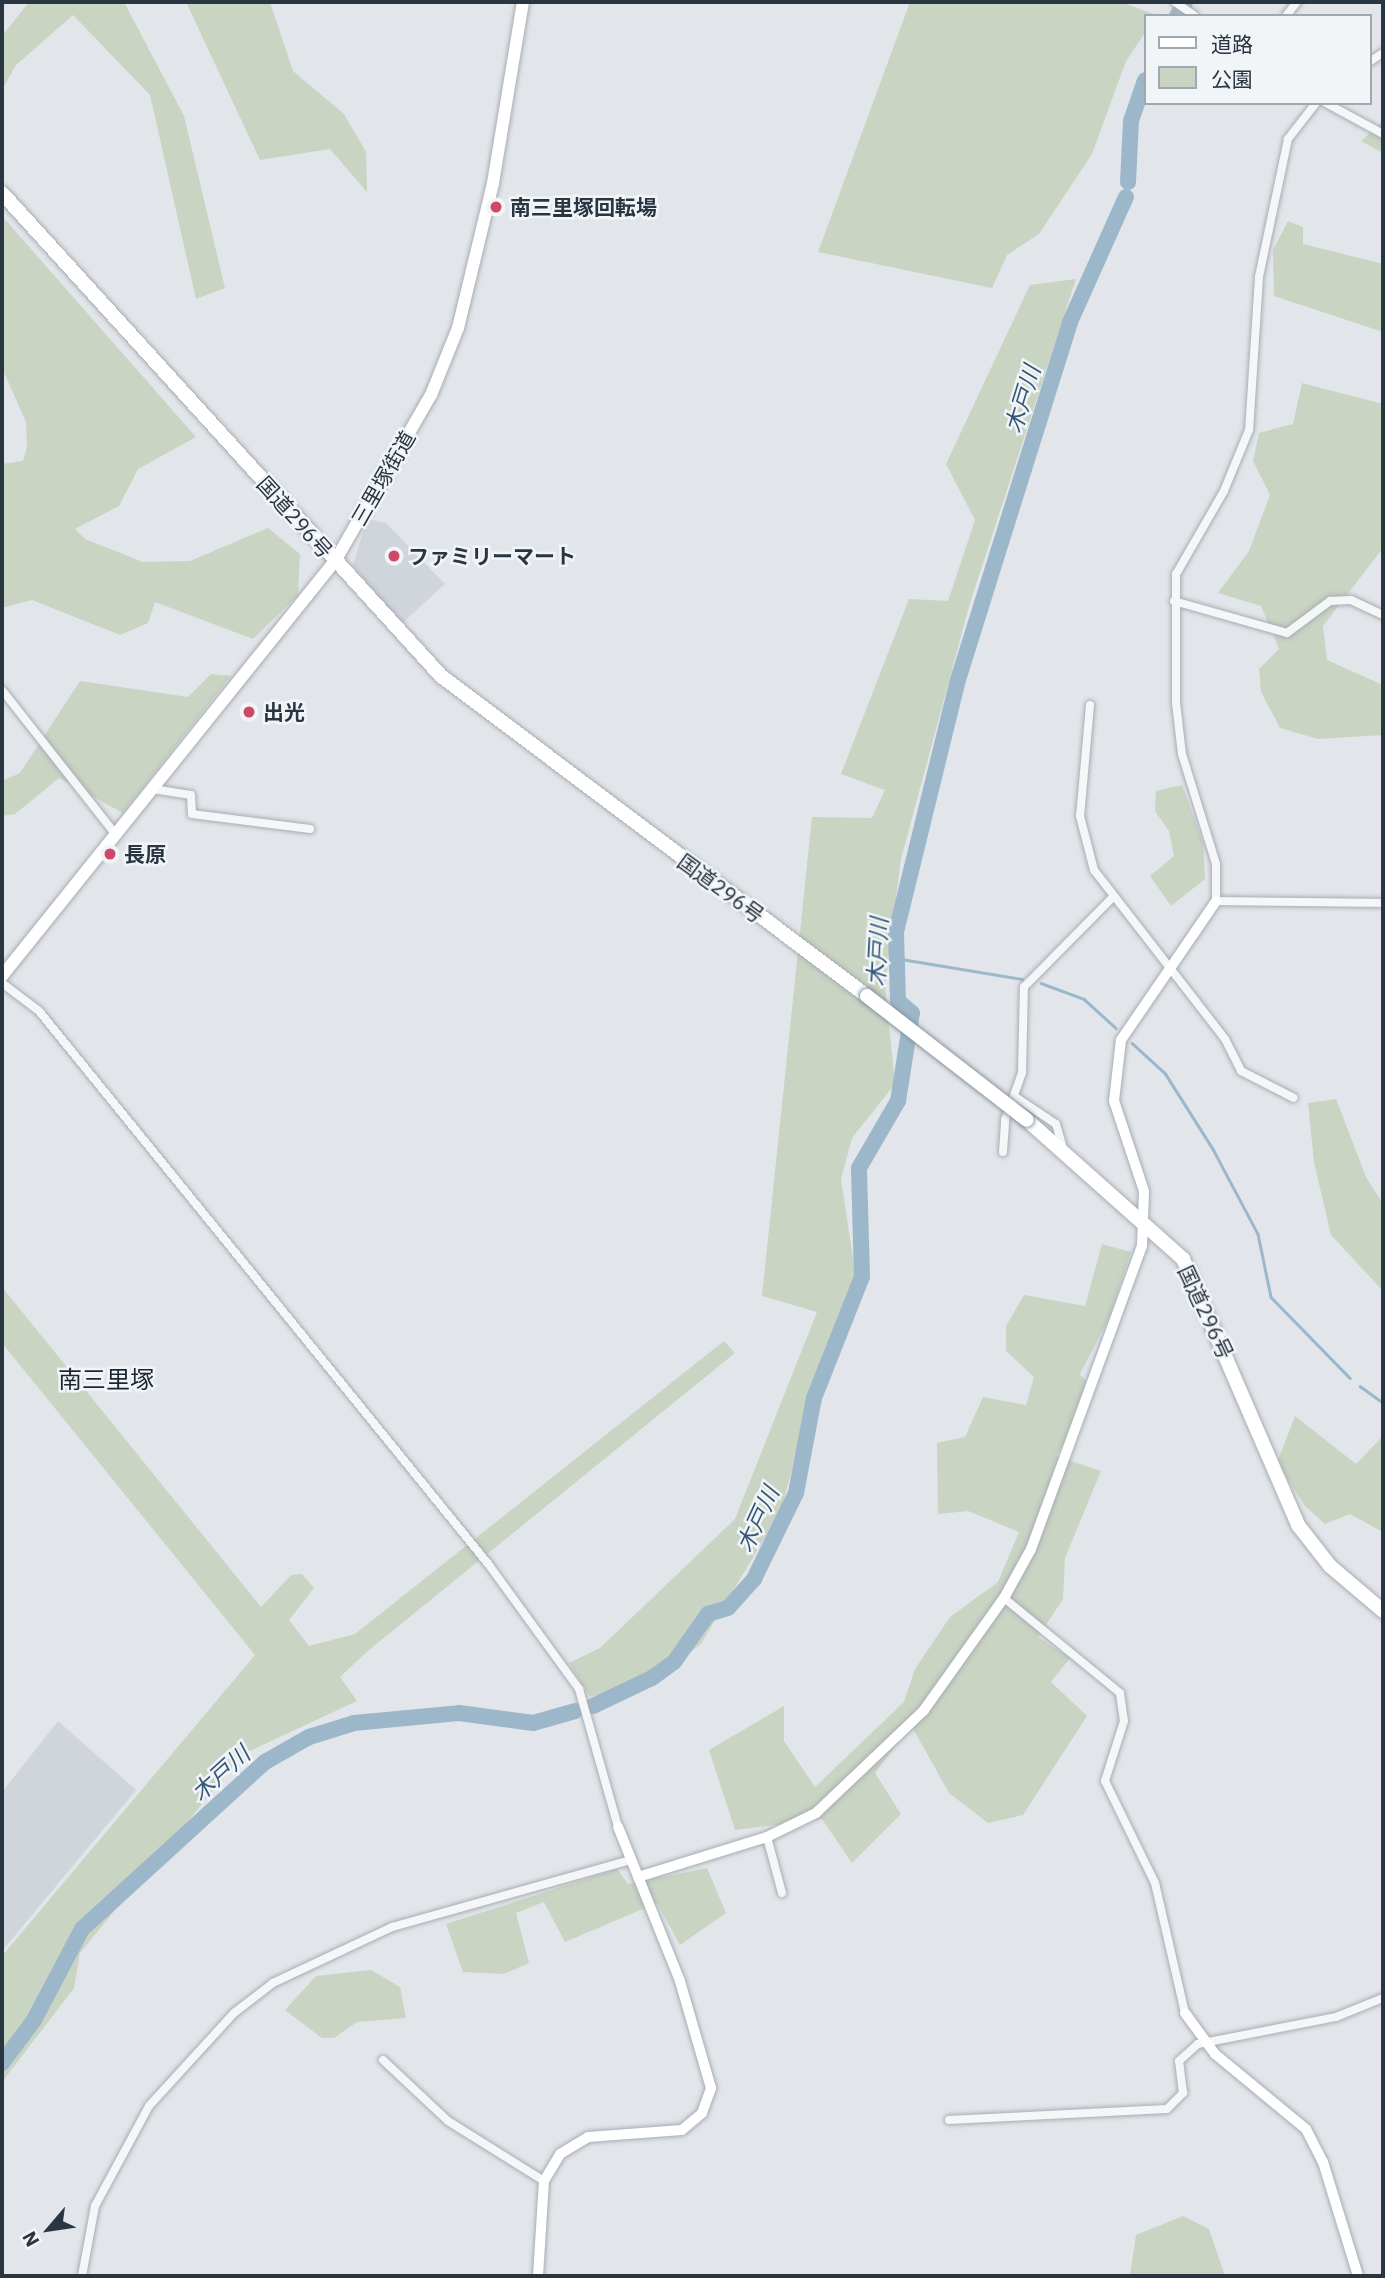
<!DOCTYPE html>
<meta charset="utf-8">
<style>
body{margin:0}
#map{position:relative;width:1385px;height:2278px;overflow:hidden;background:#e2e6ea;font-family:"IBM Plex Sans","Noto Sans JP",sans-serif}
div>[style]{position:absolute}
[style*='--x']{left:calc(var(--x)*1px);top:calc(var(--y)*1px);width:calc(var(--w)*1px);rotate:calc(var(--a)*1deg)}
.built>*{inset:0;background:#d0d5dc}
.green>*{inset:0;background:#c9d4c3}
.stream>*{height:2.5px;margin:-1.25px;padding:0 1.25px;transform-origin:1.25px;border-radius:1.25px;background:#9db7ca}
.river>*{height:16px;margin:-8px;padding:0 8px;transform-origin:8px;border-radius:8px;background:#9db7ca}
.roads{filter:drop-shadow(0 0 2px #a7adb4) drop-shadow(0 0 2px #a7adb4)}
.street>*{height:8px;margin:-4px;padding:0 4px;transform-origin:4px;border-radius:4px;background:#f5f6f8}
.secondary>*{height:10px;margin:-5px;padding:0 5px;transform-origin:5px;border-radius:5px;background:#fff}
.primary>*{height:12px;margin:-6px;padding:0 6px;transform-origin:6px;border-radius:6px;background:#fff}
.highway>*{height:14px;margin:-7px;padding:0 7px;transform-origin:7px;border-radius:7px;background:#fff}
.bridges{filter:drop-shadow(0 0 2px #8995a1) drop-shadow(0 0 2px #8995a1)}
.highway-bridge>*{height:14px;margin:-7px;padding:0 7px;transform-origin:7px;border-radius:7px;background:#fff}
.dots>*{width:19px;height:19px;translate:-50% -50%;box-sizing:border-box;border:4px solid #f2f5f8;border-radius:50%}
span{translate:-50% -50%;white-space:nowrap;text-align:center;line-height:1.15;-webkit-text-stroke:5px #f2f5f8;paint-order:stroke}
.poi-label{font-size:21px;color:#2a3542;font-weight:700}
.left{translate:0 -50%;text-align:left}
.street-label{font-size:21px;color:#2a3542}
.water-label{font-size:23px;color:#345776;font-style:italic}
.quarter-label{font-size:24px;color:#1c2633}
.frame{position:absolute;inset:0;border:4px solid #2a3542;pointer-events:none}
.legend{position:absolute;left:1144px;top:14px;width:228px;height:91px;box-sizing:border-box;background:#f2f5f8;border:2px solid #a2a8af;margin:0;padding:9px 12px;list-style:none;font-size:21px;color:#2a3542}
.legend li{display:flex;align-items:center;gap:14px;height:35px}
.legend b{width:35px;border:2px solid #a2a8af}
.north{position:absolute;left:14px;top:2194px;width:70px;height:70px;-webkit-text-stroke:5px #f2f5f8;paint-order:stroke;rotate:241deg;font-size:19px;font-weight:700;line-height:28px;text-align:center;color:#2a3542}
.north::after{content:'';display:block;margin:auto;width:24px;height:32px;background:#2a3542;clip-path:polygon(50% 0,100% 100%,50% 72%,0 100%)}
</style>
<div id="map">
<div class="built">
<div style="clip-path:polygon(367px 519px,386px 523px,445px 584px,400px 625px,353px 565px)"></div>
<div style="clip-path:polygon(58px 1721px,136px 1790px,2px 1951px,2px 1792px)"></div>
</div>
<div class="green">
<div style="clip-path:polygon(29px 2px,124px 2px,184px 116px,225px 288px,196px 299px,150px 95px,73px 15px,16px 65px,2px 90px,2px 36px)"></div>
<div style="clip-path:polygon(186px 2px,270px 2px,293px 71px,344px 114px,366px 152px,367px 192px,330px 149px,260px 160px)"></div>
<div style="clip-path:polygon(910px 2px,1120px 2px,1157px 15px,1145px 16px,1145px 33px,1126px 61px,1092px 154px,1039px 234px,1007px 255px,992px 288px,818px 252px)"></div>
<div style="clip-path:polygon(1383px 121px,1383px 153px,1361px 141px)"></div>
<div style="clip-path:polygon(2px 216px,196px 437px,138px 469px,119px 506px,75px 529px,85px 539px,143px 562px,190px 561px,268px 528px,300px 554px,298px 595px,253px 639px,155px 602px,148px 623px,120px 635px,32px 600px,2px 608px,2px 464px,23px 461px,27px 447px,26px 422px,2px 368px)"></div>
<div style="clip-path:polygon(1288px 221px,1303px 227px,1303px 244px,1383px 264px,1383px 332px,1274px 296px,1273px 250px)"></div>
<div style="clip-path:polygon(1076px 279px,970px 603px,901px 859px,885px 986px,895px 1084px,852px 1138px,841px 1179px,856px 1278px,817px 1375px,781px 1511px,701px 1644px,647px 1685px,590px 1697px,569px 1663px,600px 1648px,735px 1519px,817px 1312px,762px 1296px,812px 817px,872px 818px,885px 790px,841px 774px,909px 599px,948px 601px,975px 520px,946px 464px,1030px 285px)"></div>
<div style="clip-path:polygon(1302px 383px,1383px 404px,1383px 548px,1323px 626px,1327px 660px,1383px 685px,1383px 735px,1318px 739px,1280px 728px,1261px 692px,1259px 669px,1279px 649px,1261px 606px,1218px 593px,1249px 551px,1270px 495px,1253px 461px,1259px 433px,1293px 424px)"></div>
<div style="clip-path:polygon(211px 674px,231px 676px,123px 813px,59px 778px,15px 814px,2px 816px,2px 781px,20px 773px,80px 681px,188px 697px)"></div>
<div style="clip-path:polygon(1182px 785px,1203px 842px,1205px 879px,1171px 906px,1150px 876px,1174px 856px,1169px 831px,1155px 811px,1156px 791px)"></div>
<div style="clip-path:polygon(1336px 1099px,1366px 1177px,1383px 1204px,1383px 1291px,1331px 1235px,1314px 1162px,1308px 1103px)"></div>
<div style="clip-path:polygon(1102px 1244px,1131px 1252px,1109px 1318px,1080px 1374px,1091px 1388px,1085px 1409px,1056px 1456px,1101px 1471px,1065px 1558px,1063px 1599px,1038px 1637px,1070px 1658px,1051px 1682px,1087px 1716px,1023px 1815px,988px 1823px,949px 1793px,911px 1725px,875px 1773px,901px 1814px,852px 1863px,822px 1819px,735px 1830px,709px 1750px,784px 1706px,784px 1741px,815px 1787px,904px 1702px,915px 1669px,950px 1617px,998px 1582px,1019px 1532px,968px 1511px,938px 1514px,937px 1443px,965px 1437px,983px 1397px,1026px 1405px,1034px 1377px,1006px 1351px,1006px 1326px,1024px 1295px,1085px 1306px)"></div>
<div style="clip-path:polygon(2px 1287px,261px 1607px,291px 1575px,302px 1574px,314px 1588px,289px 1620px,309px 1646px,355px 1634px,724px 1341px,735px 1353px,369px 1650px,340px 1677px,357px 1701px,243px 1754px,80px 1953px,74px 1988px,2px 2082px,2px 1956px,255px 1655px,2px 1343px)"></div>
<div style="clip-path:polygon(1295px 1416px,1356px 1464px,1383px 1436px,1383px 1532px,1350px 1514px,1325px 1524px,1305px 1506px,1277px 1463px)"></div>
<div style="clip-path:polygon(707px 1868px,726px 1913px,680px 1945px,657px 1903px,565px 1942px,544px 1902px,516px 1913px,529px 1963px,504px 1974px,463px 1972px,446px 1924px,617px 1869px,628px 1884px)"></div>
<div style="clip-path:polygon(371px 1970px,400px 1987px,406px 2018px,357px 2022px,334px 2038px,322px 2038px,285px 2010px,316px 1976px)"></div>
<div style="clip-path:polygon(1183px 2216px,1209px 2229px,1225px 2276px,1130px 2276px,1136px 2235px)"></div>
</div>
<div class="stream">
<div style="--x:895;--y:958;--w:129;--a:9.4"></div>
<div style="--x:1041;--y:983;--w:46;--a:20.4"></div>
<div style="--x:1084;--y:999;--w:43;--a:42.2"></div>
<div style="--x:1132;--y:1043;--w:45;--a:42.3"></div>
<div style="--x:1165;--y:1073;--w:90;--a:57.7"></div>
<div style="--x:1213;--y:1149;--w:96;--a:62.1"></div>
<div style="--x:1258;--y:1234;--w:64;--a:78.3"></div>
<div style="--x:1271;--y:1297;--w:113;--a:45.7"></div>
<div style="--x:1360;--y:1386;--w:29;--a:36"></div>
</div>
<div class="river">
<div style="--x:1177;--y:16;--w:16;--a:-60"></div>
<div style="--x:1128;--y:182;--w:61;--a:-87.2"></div>
<div style="--x:1131;--y:121;--w:43;--a:-71.1"></div>
<div style="--x:593;--y:1706;--w:65;--a:-25.4"></div>
<div style="--x:652;--y:1678;--w:27;--a:-36"></div>
<div style="--x:674;--y:1662;--w:59;--a:-54.7"></div>
<div style="--x:708;--y:1614;--w:21;--a:-17"></div>
<div style="--x:728;--y:1608;--w:39;--a:-48"></div>
<div style="--x:754;--y:1579;--w:96;--a:-64"></div>
<div style="--x:796;--y:1493;--w:97;--a:-79.3"></div>
<div style="--x:814;--y:1398;--w:130;--a:-68.4"></div>
<div style="--x:862;--y:1277;--w:109;--a:-91.6"></div>
<div style="--x:859;--y:1168;--w:78;--a:-59.8"></div>
<div style="--x:898;--y:1101;--w:89;--a:-81"></div>
<div style="--x:912;--y:1013;--w:18;--a:-139"></div>
<div style="--x:898;--y:1001;--w:69;--a:-91.7"></div>
<div style="--x:896;--y:932;--w:256;--a:-76.2"></div>
<div style="--x:957;--y:683;--w:378;--a:-72.6"></div>
<div style="--x:1070;--y:322;--w:137;--a:-65.9"></div>
<div style="--x:2;--y:2063;--w:54;--a:-53.3"></div>
<div style="--x:34;--y:2020;--w:103;--a:-62.2"></div>
<div style="--x:82;--y:1929;--w:248;--a:-42.4"></div>
<div style="--x:265;--y:1762;--w:51;--a:-29.6"></div>
<div style="--x:309;--y:1737;--w:47;--a:-17.3"></div>
<div style="--x:354;--y:1723;--w:105;--a:-5.4"></div>
<div style="--x:459;--y:1713;--w:75;--a:7.7"></div>
<div style="--x:533;--y:1723;--w:44;--a:-15.9"></div>
</div>
<div class="roads">
<div class="street">
<div style="--x:1175;--y:2;--w:24;--a:35"></div>
<div style="--x:1286;--y:16;--w:18;--a:-52"></div>
<div style="--x:1369;--y:62;--w:17;--a:-33"></div>
<div style="--x:1316;--y:103;--w:46;--a:127.9"></div>
<div style="--x:1288;--y:139;--w:141;--a:101.9"></div>
<div style="--x:1259;--y:277;--w:153;--a:93.7"></div>
<div style="--x:1249;--y:430;--w:66;--a:112.3"></div>
<div style="--x:1224;--y:491;--w:96;--a:120"></div>
<div style="--x:1176;--y:574;--w:129;--a:90"></div>
<div style="--x:1176;--y:703;--w:51;--a:83.3"></div>
<div style="--x:1182;--y:754;--w:115;--a:72.8"></div>
<div style="--x:1216;--y:864;--w:37;--a:90"></div>
<div style="--x:1216;--y:901;--w:167;--a:0.7"></div>
<div style="--x:1326;--y:103;--w:65;--a:28.5"></div>
<div style="--x:1174;--y:601;--w:117;--a:15.8"></div>
<div style="--x:1287;--y:633;--w:54;--a:-36.7"></div>
<div style="--x:1330;--y:601;--w:21;--a:-3"></div>
<div style="--x:1351;--y:600;--w:35;--a:25"></div>
<div style="--x:2;--y:690;--w:184;--a:51.8"></div>
<div style="--x:1090;--y:705;--w:111;--a:95.1"></div>
<div style="--x:1080;--y:816;--w:56;--a:75.5"></div>
<div style="--x:1094;--y:870;--w:214;--a:52.2"></div>
<div style="--x:1225;--y:1039;--w:36;--a:63"></div>
<div style="--x:1241;--y:1071;--w:59;--a:27"></div>
<div style="--x:153;--y:789;--w:38;--a:9"></div>
<div style="--x:191;--y:795;--w:19;--a:87"></div>
<div style="--x:192;--y:814;--w:119;--a:7.2"></div>
<div style="--x:2;--y:983;--w:46;--a:37.1"></div>
<div style="--x:39;--y:1011;--w:714;--a:50.91"></div>
<div style="--x:489;--y:1565;--w:153;--a:54"></div>
<div style="--x:579;--y:1689;--w:143;--a:74.2"></div>
<div style="--x:1014;--y:1096;--w:50;--a:33.7"></div>
<div style="--x:1056;--y:1124;--w:29;--a:74"></div>
<div style="--x:1003;--y:1152;--w:32;--a:-86"></div>
<div style="--x:1005;--y:1120;--w:50;--a:-70.1"></div>
<div style="--x:1022;--y:1073;--w:86;--a:-88.7"></div>
<div style="--x:1024;--y:987;--w:125;--a:-45.3"></div>
<div style="--x:1004;--y:1598;--w:150;--a:39.3"></div>
<div style="--x:1120;--y:1693;--w:28;--a:82"></div>
<div style="--x:1124;--y:1721;--w:63;--a:107.6"></div>
<div style="--x:1105;--y:1781;--w:114;--a:63.9"></div>
<div style="--x:1155;--y:1883;--w:133;--a:77"></div>
<div style="--x:767;--y:1837;--w:58;--a:75"></div>
<div style="--x:383;--y:2060;--w:89;--a:43.2"></div>
<div style="--x:448;--y:2121;--w:113;--a:32"></div>
<div style="--x:949;--y:2120;--w:218;--a:-2.9"></div>
<div style="--x:1167;--y:2109;--w:23;--a:-45"></div>
<div style="--x:1183;--y:2093;--w:32;--a:-97"></div>
<div style="--x:1179;--y:2061;--w:25;--a:-42"></div>
<div style="--x:1198;--y:2044;--w:141;--a:-11.1"></div>
<div style="--x:1336;--y:2017;--w:51;--a:-22"></div>
<div style="--x:82;--y:2276;--w:71;--a:-79.5"></div>
<div style="--x:95;--y:2206;--w:114;--a:-61.6"></div>
<div style="--x:149;--y:2106;--w:126;--a:-47.6"></div>
<div style="--x:234;--y:2013;--w:49;--a:-37.6"></div>
<div style="--x:273;--y:1983;--w:132;--a:-25.2"></div>
<div style="--x:392;--y:1927;--w:247;--a:-15.7"></div>
</div>
<div class="secondary">
<div style="--x:638;--y:1877;--w:135;--a:-17.2"></div>
<div style="--x:767;--y:1837;--w:55;--a:-26.1"></div>
<div style="--x:816;--y:1813;--w:149;--a:-43.6"></div>
<div style="--x:924;--y:1710;--w:138;--a:-54.5"></div>
<div style="--x:1004;--y:1598;--w:56;--a:-61.1"></div>
<div style="--x:1031;--y:1549;--w:323;--a:-69.9"></div>
<div style="--x:1142;--y:1246;--w:55;--a:-87.9"></div>
<div style="--x:1144;--y:1191;--w:95;--a:-108.4"></div>
<div style="--x:1114;--y:1101;--w:61;--a:-83.5"></div>
<div style="--x:1121;--y:1040;--w:168;--a:-55.6"></div>
<div style="--x:1185;--y:2013;--w:51;--a:53.8"></div>
<div style="--x:1215;--y:2054;--w:118;--a:39.5"></div>
<div style="--x:1306;--y:2129;--w:37;--a:63"></div>
<div style="--x:1323;--y:2162;--w:119;--a:72.9"></div>
<div style="--x:538;--y:2276;--w:95;--a:-86.4"></div>
<div style="--x:544;--y:2181;--w:31;--a:-59"></div>
<div style="--x:560;--y:2154;--w:33;--a:-31"></div>
<div style="--x:588;--y:2137;--w:94;--a:-4.3"></div>
<div style="--x:682;--y:2130;--w:26;--a:-40"></div>
<div style="--x:702;--y:2113;--w:27;--a:-70"></div>
<div style="--x:711;--y:2088;--w:111;--a:-106.2"></div>
<div style="--x:680;--y:1981;--w:166;--a:-111.9"></div>
</div>
<div class="primary">
<div style="--x:2;--y:976;--w:532;--a:-51.26"></div>
<div style="--x:335;--y:561;--w:192;--a:-60"></div>
<div style="--x:431;--y:395;--w:72;--a:-68.1"></div>
<div style="--x:458;--y:328;--w:149;--a:-76.4"></div>
<div style="--x:493;--y:183;--w:183;--a:-80.6"></div>
</div>
<div class="highway">
<div style="--x:2;--y:193;--w:653;--a:47.73"></div>
<div style="--x:441;--y:676;--w:533;--a:36.91"></div>
<div style="--x:1027;--y:1120;--w:209;--a:41.7"></div>
<div style="--x:1183;--y:1259;--w:290;--a:66.6"></div>
<div style="--x:1298;--y:1525;--w:52;--a:52"></div>
<div style="--x:1330;--y:1566;--w:70;--a:40.3"></div>
</div>
</div>
<div class="bridges">
<div class="highway-bridge">
<div style="--x:867;--y:996;--w:202;--a:37.8"></div>
</div>
</div>
<div class="dots">
<div style="left:496px;top:207px;background:#cd4968"></div>
<div style="left:394px;top:556px;background:#cd4968"></div>
<div style="left:249px;top:712px;background:#cd4968"></div>
<div style="left:110px;top:854px;background:#cd4968"></div>
</div>
<div class="poi-label">
<span class="left" style="left:510px;top:207px">南三里塚回転場</span>
<span class="left" style="left:408px;top:556px">ファミリーマート</span>
<span class="left" style="left:263px;top:712px">出光</span>
<span class="left" style="left:124px;top:854px">長原</span>
</div>
<div class="street-label">
<span style="left:383px;top:478px;rotate:-60deg">三里塚街道</span>
<span style="left:295px;top:517px;rotate:48deg">国道296号</span>
<span style="left:721px;top:888px;rotate:36deg">国道296号</span>
<span style="left:1206px;top:1312px;rotate:65deg">国道296号</span>
</div>
<div class="water-label">
<span style="left:1022px;top:399px;rotate:-73deg">木戸川</span>
<span style="left:877px;top:952px;rotate:-87deg">木戸川</span>
<span style="left:757px;top:1519px;rotate:-65deg">木戸川</span>
<span style="left:220px;top:1773px;rotate:-42deg">木戸川</span>
</div>
<div class="quarter-label">
<span style="left:106px;top:1380px">南三里塚</span>
</div>
<div class="frame"></div>
<ul class="legend">
<li><b style="height:9px;background:#fff"></b>道路</li>
<li><b style="height:19px;background:#c9d4c3"></b>公園</li>
</ul>
<div class="north">N</div>
</div>
